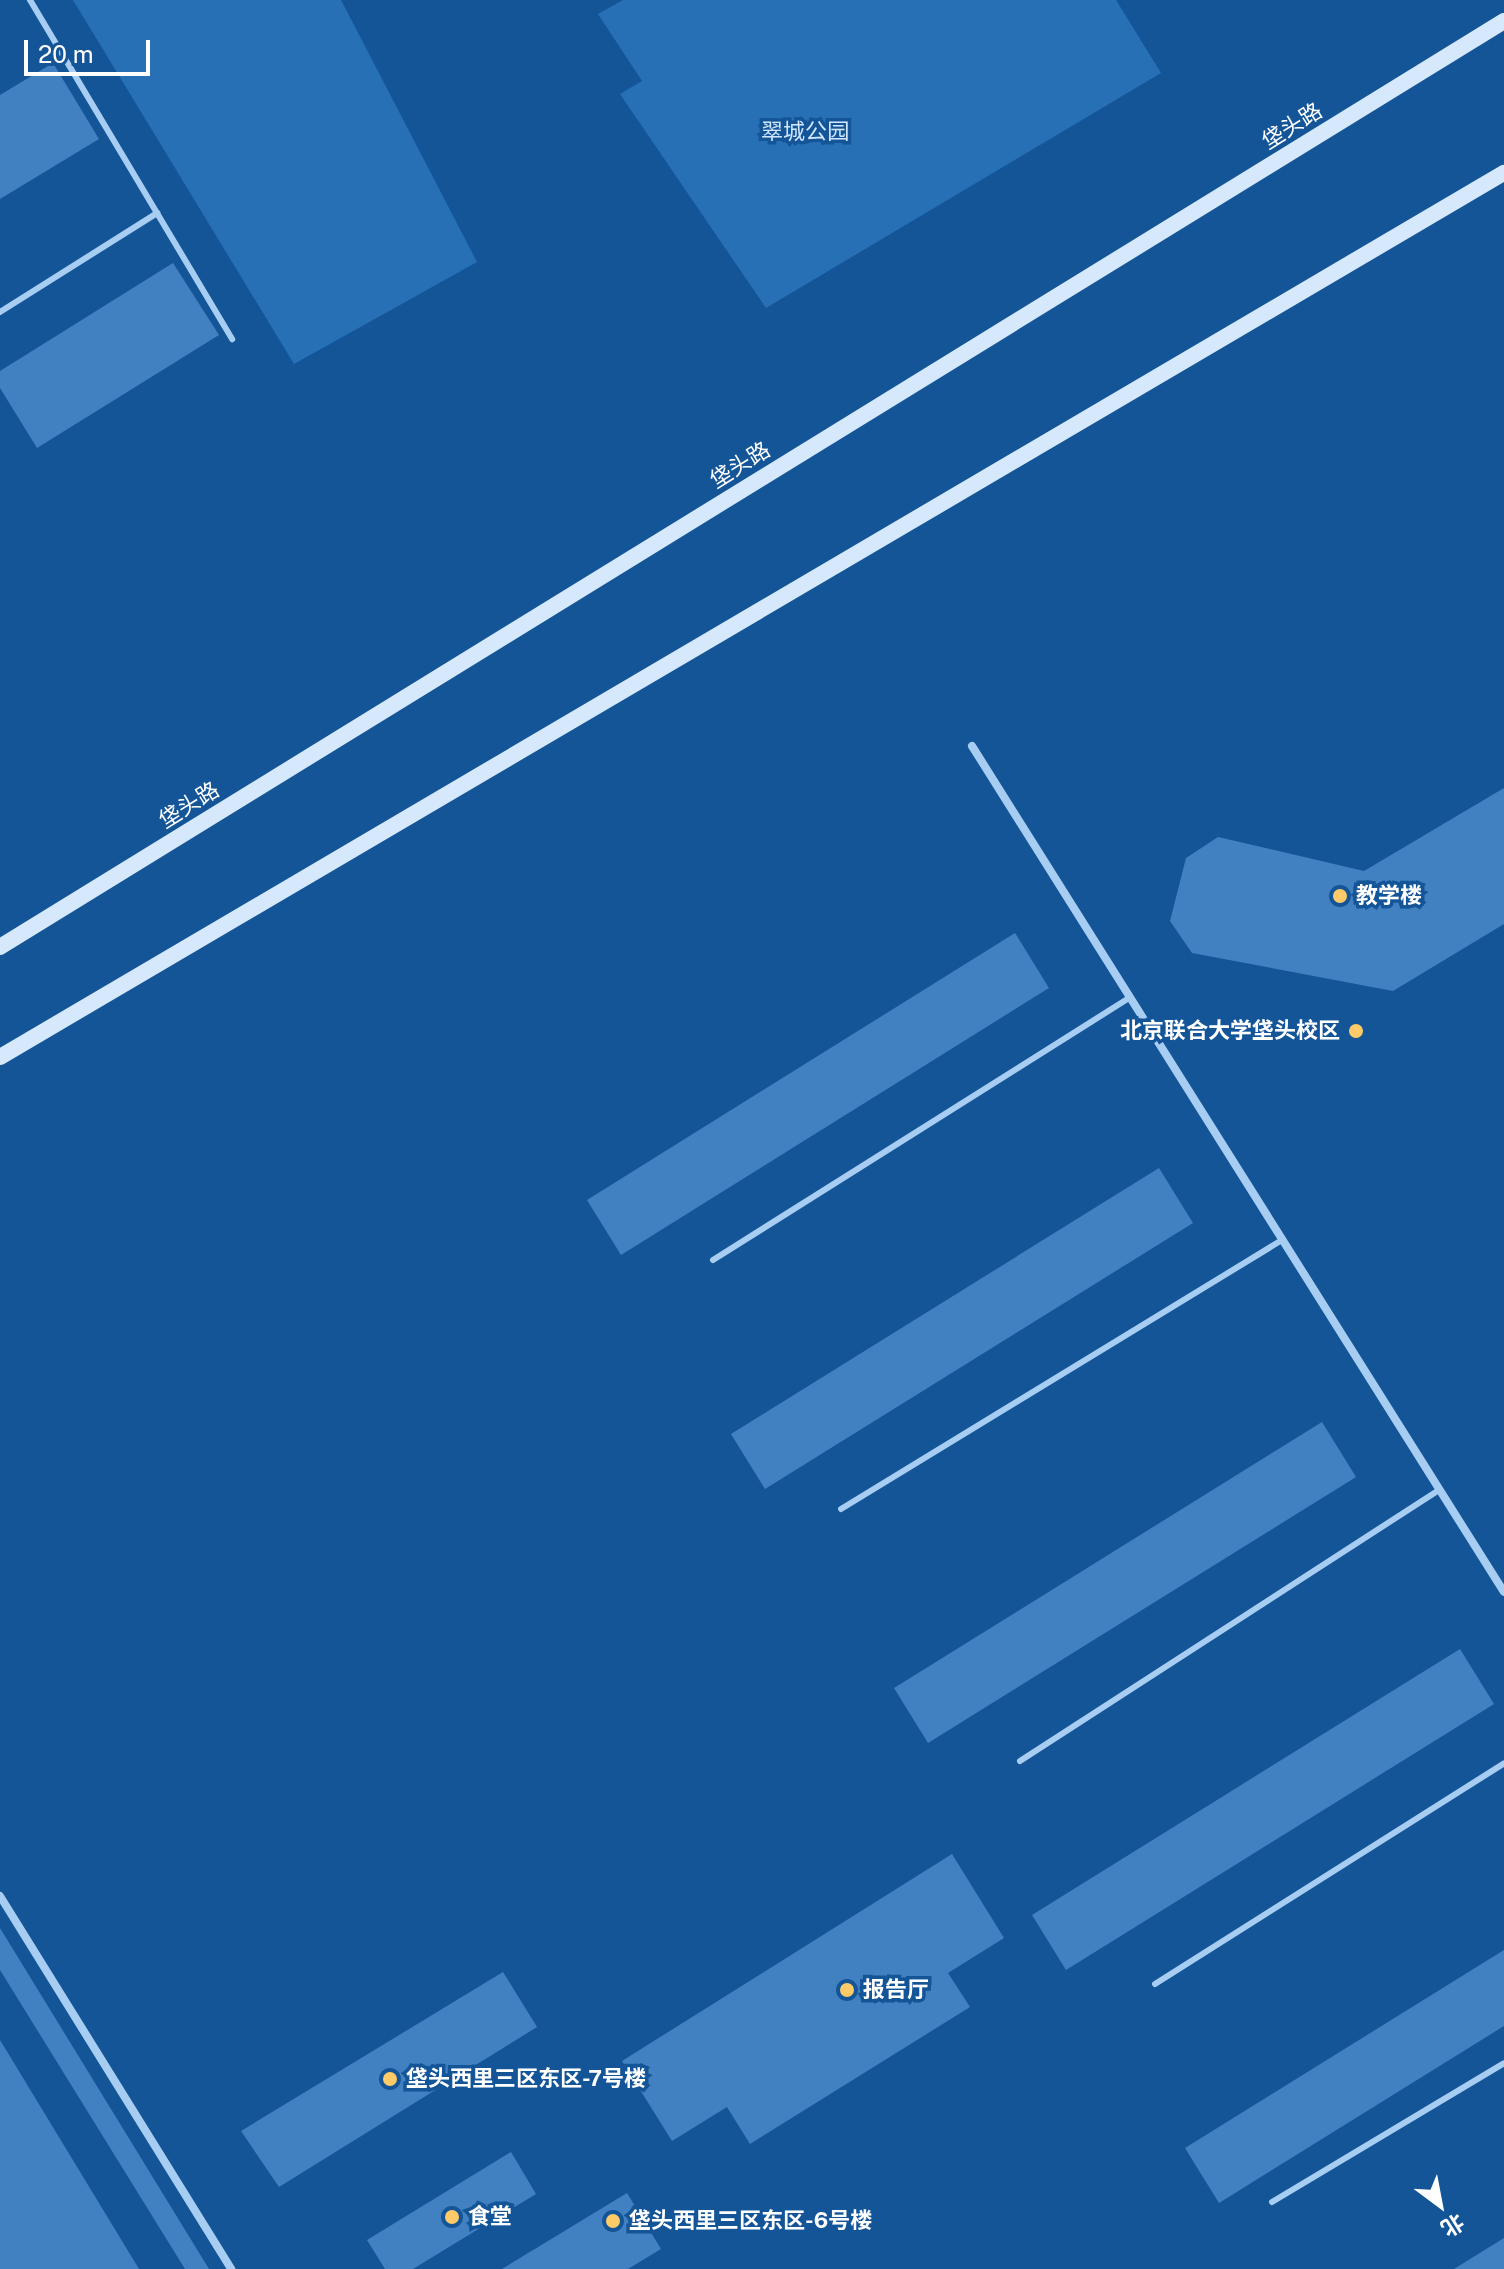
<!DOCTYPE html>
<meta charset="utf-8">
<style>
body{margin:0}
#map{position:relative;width:1504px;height:2269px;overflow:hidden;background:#145598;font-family:"Public Sans","Noto Sans SC",sans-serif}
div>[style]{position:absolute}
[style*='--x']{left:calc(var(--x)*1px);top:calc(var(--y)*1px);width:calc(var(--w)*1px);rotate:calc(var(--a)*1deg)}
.green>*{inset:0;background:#2870b6}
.building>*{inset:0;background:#4281c1}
.service>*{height:6px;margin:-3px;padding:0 3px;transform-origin:3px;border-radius:3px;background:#a7cdf2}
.minor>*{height:8px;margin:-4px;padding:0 4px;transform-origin:4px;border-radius:4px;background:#a7cdf2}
.secondary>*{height:16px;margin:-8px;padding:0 8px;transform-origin:8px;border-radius:8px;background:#d6e9fc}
.dots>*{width:22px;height:22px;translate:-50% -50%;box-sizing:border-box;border:4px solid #145598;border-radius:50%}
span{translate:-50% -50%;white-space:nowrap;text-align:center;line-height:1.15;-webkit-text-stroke:7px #145598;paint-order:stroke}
.street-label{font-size:22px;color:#fff}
.park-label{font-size:22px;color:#cfe6fd}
.poi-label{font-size:22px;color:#fff;font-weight:700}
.left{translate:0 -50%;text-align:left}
.right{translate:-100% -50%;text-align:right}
.north{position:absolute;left:1400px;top:2165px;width:80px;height:80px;-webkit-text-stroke:6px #145598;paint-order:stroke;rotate:148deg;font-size:22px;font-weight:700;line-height:32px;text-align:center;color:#fff}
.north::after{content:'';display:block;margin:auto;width:28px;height:36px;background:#fff;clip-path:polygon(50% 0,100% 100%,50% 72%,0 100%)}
.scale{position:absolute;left:24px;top:40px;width:126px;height:36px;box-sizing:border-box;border:4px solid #fff;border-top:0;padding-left:10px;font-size:24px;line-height:28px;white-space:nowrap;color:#fff;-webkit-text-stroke:6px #145598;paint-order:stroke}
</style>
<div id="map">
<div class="green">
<div style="clip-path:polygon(73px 0,341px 0,477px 262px,294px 364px)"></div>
<div style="clip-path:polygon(623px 0,1116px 0,1161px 73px,766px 308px,620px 94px,642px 81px,598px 14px)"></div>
</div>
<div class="building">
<div style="clip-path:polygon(53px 63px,99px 139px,0 199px,0 95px)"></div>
<div style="clip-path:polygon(173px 263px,219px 335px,37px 448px,0 388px,0 371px)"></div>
<div style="clip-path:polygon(1504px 788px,1504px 924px,1393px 991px,1192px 953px,1170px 921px,1186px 858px,1218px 837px,1364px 871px)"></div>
<div style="clip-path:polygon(1015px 933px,1049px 988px,621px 1255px,587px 1200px)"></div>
<div style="clip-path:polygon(1159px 1168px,1193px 1223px,765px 1489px,731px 1434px)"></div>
<div style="clip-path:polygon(1322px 1422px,1356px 1477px,928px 1743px,894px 1688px)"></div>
<div style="clip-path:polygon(1460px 1649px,1494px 1704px,1066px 1970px,1032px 1915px)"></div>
<div style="clip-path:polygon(952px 1854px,1004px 1938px,948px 1973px,970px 2007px,750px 2144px,727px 2107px,672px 2141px,622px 2061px)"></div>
<div style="clip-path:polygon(0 1928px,209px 2269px,185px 2269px,0 1970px)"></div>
<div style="clip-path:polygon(1504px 1950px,1504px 2026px,1219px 2203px,1185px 2148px)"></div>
<div style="clip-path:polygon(503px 1972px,537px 2027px,279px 2187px,241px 2131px)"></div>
<div style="clip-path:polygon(0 2040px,139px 2269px,0 2269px)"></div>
<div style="clip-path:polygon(511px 2152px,536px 2194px,413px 2269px,385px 2269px,367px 2240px)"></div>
<div style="clip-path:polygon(627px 2193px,661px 2249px,628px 2269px,502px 2269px)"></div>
<div style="clip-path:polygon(1504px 2238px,1504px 2269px,1454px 2269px)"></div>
</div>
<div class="service">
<div style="--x:30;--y:0;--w:395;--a:59.2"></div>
<div style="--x:0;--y:312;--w:186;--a:-32.2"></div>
<div style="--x:713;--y:1260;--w:493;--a:-32.2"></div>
<div style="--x:841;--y:1509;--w:517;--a:-31.38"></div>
<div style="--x:1020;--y:1761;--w:499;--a:-32.9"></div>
<div style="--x:1155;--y:1984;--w:413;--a:-32.3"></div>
<div style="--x:1272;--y:2202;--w:270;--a:-30.9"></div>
</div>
<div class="minor">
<div style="--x:972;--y:746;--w:999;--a:57.84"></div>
<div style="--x:0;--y:1896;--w:439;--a:58.2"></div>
</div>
<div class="secondary">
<div style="--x:0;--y:947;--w:1766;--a:-31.62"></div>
<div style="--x:0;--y:1057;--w:1745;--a:-30.45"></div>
</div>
<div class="dots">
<div style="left:1340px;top:896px;background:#ffcb68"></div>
<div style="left:1356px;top:1031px;background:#ffcb68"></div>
<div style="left:847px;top:1990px;background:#ffcb68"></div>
<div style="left:390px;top:2079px;background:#ffcb68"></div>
<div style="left:452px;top:2217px;background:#ffcb68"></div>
<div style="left:613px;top:2221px;background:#ffcb68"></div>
</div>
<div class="street-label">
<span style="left:1292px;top:126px;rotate:-32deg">垡头路</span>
<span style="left:740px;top:465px;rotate:-32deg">垡头路</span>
<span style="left:189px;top:805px;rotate:-32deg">垡头路</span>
</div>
<div class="park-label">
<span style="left:805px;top:132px">翠城公园</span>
</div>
<div class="poi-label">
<span class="left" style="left:1356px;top:896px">教学楼</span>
<span class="right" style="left:1340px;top:1031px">北京联合大学垡头校区</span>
<span class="left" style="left:863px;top:1990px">报告厅</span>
<span class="left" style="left:406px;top:2079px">垡头西里三区东区-7号楼</span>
<span class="left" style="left:468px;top:2217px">食堂</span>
<span class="left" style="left:629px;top:2221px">垡头西里三区东区-6号楼</span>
</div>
<div class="north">北</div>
<div class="scale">20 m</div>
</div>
